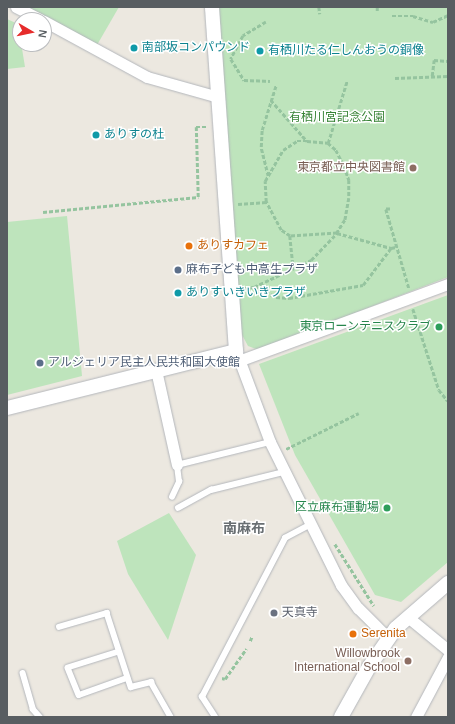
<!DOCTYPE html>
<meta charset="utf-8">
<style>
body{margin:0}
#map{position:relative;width:455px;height:724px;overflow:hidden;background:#ece8e0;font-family:Arial,"Noto Sans JP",sans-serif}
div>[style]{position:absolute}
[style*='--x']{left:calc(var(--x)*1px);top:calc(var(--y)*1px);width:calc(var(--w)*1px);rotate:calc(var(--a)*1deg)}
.green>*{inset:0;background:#bee4bc}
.path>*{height:2.5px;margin-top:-1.25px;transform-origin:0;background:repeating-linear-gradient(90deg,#95c49f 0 4px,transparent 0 6px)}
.roads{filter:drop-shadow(0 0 1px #b3b6bb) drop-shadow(0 0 1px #b3b6bb)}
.service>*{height:5.5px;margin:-2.75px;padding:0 2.75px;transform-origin:2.75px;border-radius:2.75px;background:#fff}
.minor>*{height:11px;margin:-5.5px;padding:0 5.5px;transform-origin:5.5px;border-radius:5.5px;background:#fff}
.tertiary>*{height:14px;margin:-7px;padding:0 7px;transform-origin:7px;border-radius:7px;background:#fff}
.dots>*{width:11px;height:11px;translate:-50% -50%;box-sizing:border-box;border:2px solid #fff;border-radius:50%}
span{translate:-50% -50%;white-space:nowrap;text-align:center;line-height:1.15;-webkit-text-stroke:3px #fff;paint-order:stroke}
.culture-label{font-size:12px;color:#0d838f}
.left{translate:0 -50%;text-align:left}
.park-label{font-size:12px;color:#378335}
.education-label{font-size:12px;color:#785e54}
.right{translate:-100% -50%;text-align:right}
.food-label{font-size:12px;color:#c56008}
.service-label{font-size:12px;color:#4e5e75}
.leisure-label{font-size:12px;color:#27864d}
.worship-label{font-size:12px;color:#5b616d}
.quarter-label{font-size:14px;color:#696f73;font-weight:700}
.frame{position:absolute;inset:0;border:8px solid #585d61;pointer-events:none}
.north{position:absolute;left:12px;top:12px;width:40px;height:40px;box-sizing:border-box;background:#fff;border:1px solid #bcbec0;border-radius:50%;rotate:99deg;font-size:11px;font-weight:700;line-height:16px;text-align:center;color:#585d61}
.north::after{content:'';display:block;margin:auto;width:14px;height:18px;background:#e62c2b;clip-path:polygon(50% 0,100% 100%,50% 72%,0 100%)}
</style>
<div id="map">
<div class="green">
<div style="clip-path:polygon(19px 7px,119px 7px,97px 45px)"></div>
<div style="clip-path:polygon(219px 7px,448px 7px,448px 277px,259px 350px,248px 346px,240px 331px)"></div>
<div style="clip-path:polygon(7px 19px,18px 24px,25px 67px,7px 69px)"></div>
<div style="clip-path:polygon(67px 216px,82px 376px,7px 395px,7px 222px)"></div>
<div style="clip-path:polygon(448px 295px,448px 562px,401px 602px,375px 595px,295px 455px,259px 364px)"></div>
<div style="clip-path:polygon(169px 513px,196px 555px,168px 640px,128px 574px,117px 541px)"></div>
</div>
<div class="path">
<div style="--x:319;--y:7;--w:7;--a:82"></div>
<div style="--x:377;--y:11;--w:4;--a:-90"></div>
<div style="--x:392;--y:16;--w:21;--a:0"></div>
<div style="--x:413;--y:16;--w:21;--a:17"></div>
<div style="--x:433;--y:22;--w:17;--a:-25"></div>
<div style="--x:266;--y:22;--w:27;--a:149"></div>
<div style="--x:243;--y:36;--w:26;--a:118"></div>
<div style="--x:231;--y:59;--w:25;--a:58"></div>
<div style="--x:244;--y:80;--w:26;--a:2"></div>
<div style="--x:432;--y:76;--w:16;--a:-83"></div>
<div style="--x:434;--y:60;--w:14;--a:4"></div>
<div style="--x:395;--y:78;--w:53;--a:-2.2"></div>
<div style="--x:271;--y:100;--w:55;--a:48.7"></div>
<div style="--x:307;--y:141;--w:21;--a:5"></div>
<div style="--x:328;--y:143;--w:11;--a:41"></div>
<div style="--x:336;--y:150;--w:18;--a:63"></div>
<div style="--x:344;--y:166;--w:15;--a:70"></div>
<div style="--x:349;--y:180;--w:18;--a:90"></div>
<div style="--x:349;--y:198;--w:22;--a:100"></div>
<div style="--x:345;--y:220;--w:15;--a:122"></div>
<div style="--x:337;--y:233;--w:47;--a:176.3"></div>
<div style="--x:290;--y:236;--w:11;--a:-146"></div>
<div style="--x:281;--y:230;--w:32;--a:-118"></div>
<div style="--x:266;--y:202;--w:21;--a:-93"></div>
<div style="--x:265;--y:181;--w:36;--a:-60"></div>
<div style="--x:283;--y:150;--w:17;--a:-33"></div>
<div style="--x:297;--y:141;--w:10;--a:0"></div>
<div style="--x:328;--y:143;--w:65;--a:-73"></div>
<div style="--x:268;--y:176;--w:30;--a:-104"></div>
<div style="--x:261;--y:147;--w:17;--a:-87"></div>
<div style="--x:262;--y:130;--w:47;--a:-72.7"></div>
<div style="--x:238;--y:204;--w:28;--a:-4"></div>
<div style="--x:390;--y:209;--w:4;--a:180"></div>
<div style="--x:386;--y:209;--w:82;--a:73.8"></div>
<div style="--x:43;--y:212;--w:156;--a:-5.5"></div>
<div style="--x:198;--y:197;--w:70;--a:-91.6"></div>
<div style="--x:196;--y:127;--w:12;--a:0"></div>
<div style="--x:290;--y:236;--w:31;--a:84"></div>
<div style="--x:254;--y:287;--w:63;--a:-25.3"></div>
<div style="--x:311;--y:260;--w:37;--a:-46"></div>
<div style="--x:337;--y:233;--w:56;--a:15.5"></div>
<div style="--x:391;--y:248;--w:5;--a:-11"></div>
<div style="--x:244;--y:288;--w:10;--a:-6"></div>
<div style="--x:254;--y:287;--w:24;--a:24"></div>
<div style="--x:276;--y:297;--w:13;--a:4"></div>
<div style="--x:289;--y:298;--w:75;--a:-10"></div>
<div style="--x:363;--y:285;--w:46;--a:-52.9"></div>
<div style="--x:413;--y:309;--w:85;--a:72.2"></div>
<div style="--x:439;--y:390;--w:14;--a:51"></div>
<div style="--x:286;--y:449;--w:81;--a:-26.3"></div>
<div style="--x:335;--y:544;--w:73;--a:57.8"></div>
<div style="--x:250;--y:641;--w:5;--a:-68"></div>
<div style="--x:222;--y:678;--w:3;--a:18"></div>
<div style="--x:225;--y:679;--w:37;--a:-55"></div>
</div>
<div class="roads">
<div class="service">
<div style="--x:172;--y:497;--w:17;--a:-65"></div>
<div style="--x:179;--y:482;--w:17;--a:-97"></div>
<div style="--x:177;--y:465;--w:96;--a:-13.9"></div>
<div style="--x:178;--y:508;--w:38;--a:-29"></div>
<div style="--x:211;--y:490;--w:75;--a:-13.9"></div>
<div style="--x:59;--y:627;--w:50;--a:-16.3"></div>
<div style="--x:107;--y:613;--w:78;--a:72"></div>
<div style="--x:131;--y:687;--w:21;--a:-14"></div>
<div style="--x:151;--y:682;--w:40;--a:60.3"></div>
<div style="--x:119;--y:652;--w:53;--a:162.6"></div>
<div style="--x:68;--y:668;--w:29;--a:68"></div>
<div style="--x:79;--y:695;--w:51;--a:-19.5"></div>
<div style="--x:23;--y:673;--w:37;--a:74"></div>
<div style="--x:33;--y:709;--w:11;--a:49"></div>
<div style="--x:215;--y:717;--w:24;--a:-123"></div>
<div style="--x:202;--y:697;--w:179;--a:-62.4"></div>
<div style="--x:285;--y:538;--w:30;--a:-28"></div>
</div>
<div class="minor">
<div style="--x:16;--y:7;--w:28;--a:27"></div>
<div style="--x:44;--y:21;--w:117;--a:28.5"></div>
<div style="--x:147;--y:77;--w:74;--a:15.7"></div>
<div style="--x:236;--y:351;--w:97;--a:69.5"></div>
<div style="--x:270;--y:442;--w:160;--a:63.6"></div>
<div style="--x:341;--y:585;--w:29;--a:54"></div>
<div style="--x:358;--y:608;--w:42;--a:45"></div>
<div style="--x:241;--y:360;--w:221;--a:-20.2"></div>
<div style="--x:156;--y:370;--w:97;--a:77.5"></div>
<div style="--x:409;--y:618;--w:50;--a:39.4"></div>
<div style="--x:416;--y:717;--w:68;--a:-61.9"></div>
</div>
<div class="tertiary">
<div style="--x:7;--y:408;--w:236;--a:-14"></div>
<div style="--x:236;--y:351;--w:345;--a:-94"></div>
<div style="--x:341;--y:717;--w:57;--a:-60.8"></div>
<div style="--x:369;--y:667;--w:47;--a:-55.3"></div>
<div style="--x:396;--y:628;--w:69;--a:-40.9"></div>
</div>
</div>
<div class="dots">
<div style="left:134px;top:48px;background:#0f9aa8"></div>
<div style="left:260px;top:51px;background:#0f9aa8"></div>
<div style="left:96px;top:135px;background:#0f9aa8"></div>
<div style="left:413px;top:168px;background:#8d6e63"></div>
<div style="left:189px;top:246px;background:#e8710a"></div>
<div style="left:178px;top:270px;background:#5c6f8a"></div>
<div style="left:178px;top:293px;background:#0f9aa8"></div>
<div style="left:439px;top:327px;background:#2e9e5b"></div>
<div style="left:40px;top:363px;background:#5c6f8a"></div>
<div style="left:387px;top:508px;background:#2e9e5b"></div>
<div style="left:274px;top:613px;background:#6b7280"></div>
<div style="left:353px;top:634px;background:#e8710a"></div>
<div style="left:408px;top:661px;background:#8d6e63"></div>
</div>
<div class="culture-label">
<span class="left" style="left:142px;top:48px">南部坂コンパウンド</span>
<span class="left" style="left:268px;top:51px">有栖川たる仁しんおうの銅像</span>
<span class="left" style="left:104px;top:135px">ありすの杜</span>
<span class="left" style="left:186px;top:293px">ありすいきいきプラザ</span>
</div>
<div class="park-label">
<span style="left:337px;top:118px">有栖川宮記念公園</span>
</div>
<div class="education-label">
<span class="right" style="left:405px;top:168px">東京都立中央図書館</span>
<span class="right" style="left:400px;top:661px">Willowbrook<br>International School</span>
</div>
<div class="food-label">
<span class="left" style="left:197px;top:246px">ありすカフェ</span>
<span class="left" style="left:361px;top:634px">Serenita</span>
</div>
<div class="service-label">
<span class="left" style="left:186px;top:270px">麻布子ども中高生プラザ</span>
<span class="left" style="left:48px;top:363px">アルジェリア民主人民共和国大使館</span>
</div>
<div class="leisure-label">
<span class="right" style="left:431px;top:327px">東京ローンテニスクラブ</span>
<span class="right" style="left:379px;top:508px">区立麻布運動場</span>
</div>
<div class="worship-label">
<span class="left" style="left:282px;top:613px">天真寺</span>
</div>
<div class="quarter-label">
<span style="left:244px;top:528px">南麻布</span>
</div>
<div class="frame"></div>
<div class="north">N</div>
</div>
